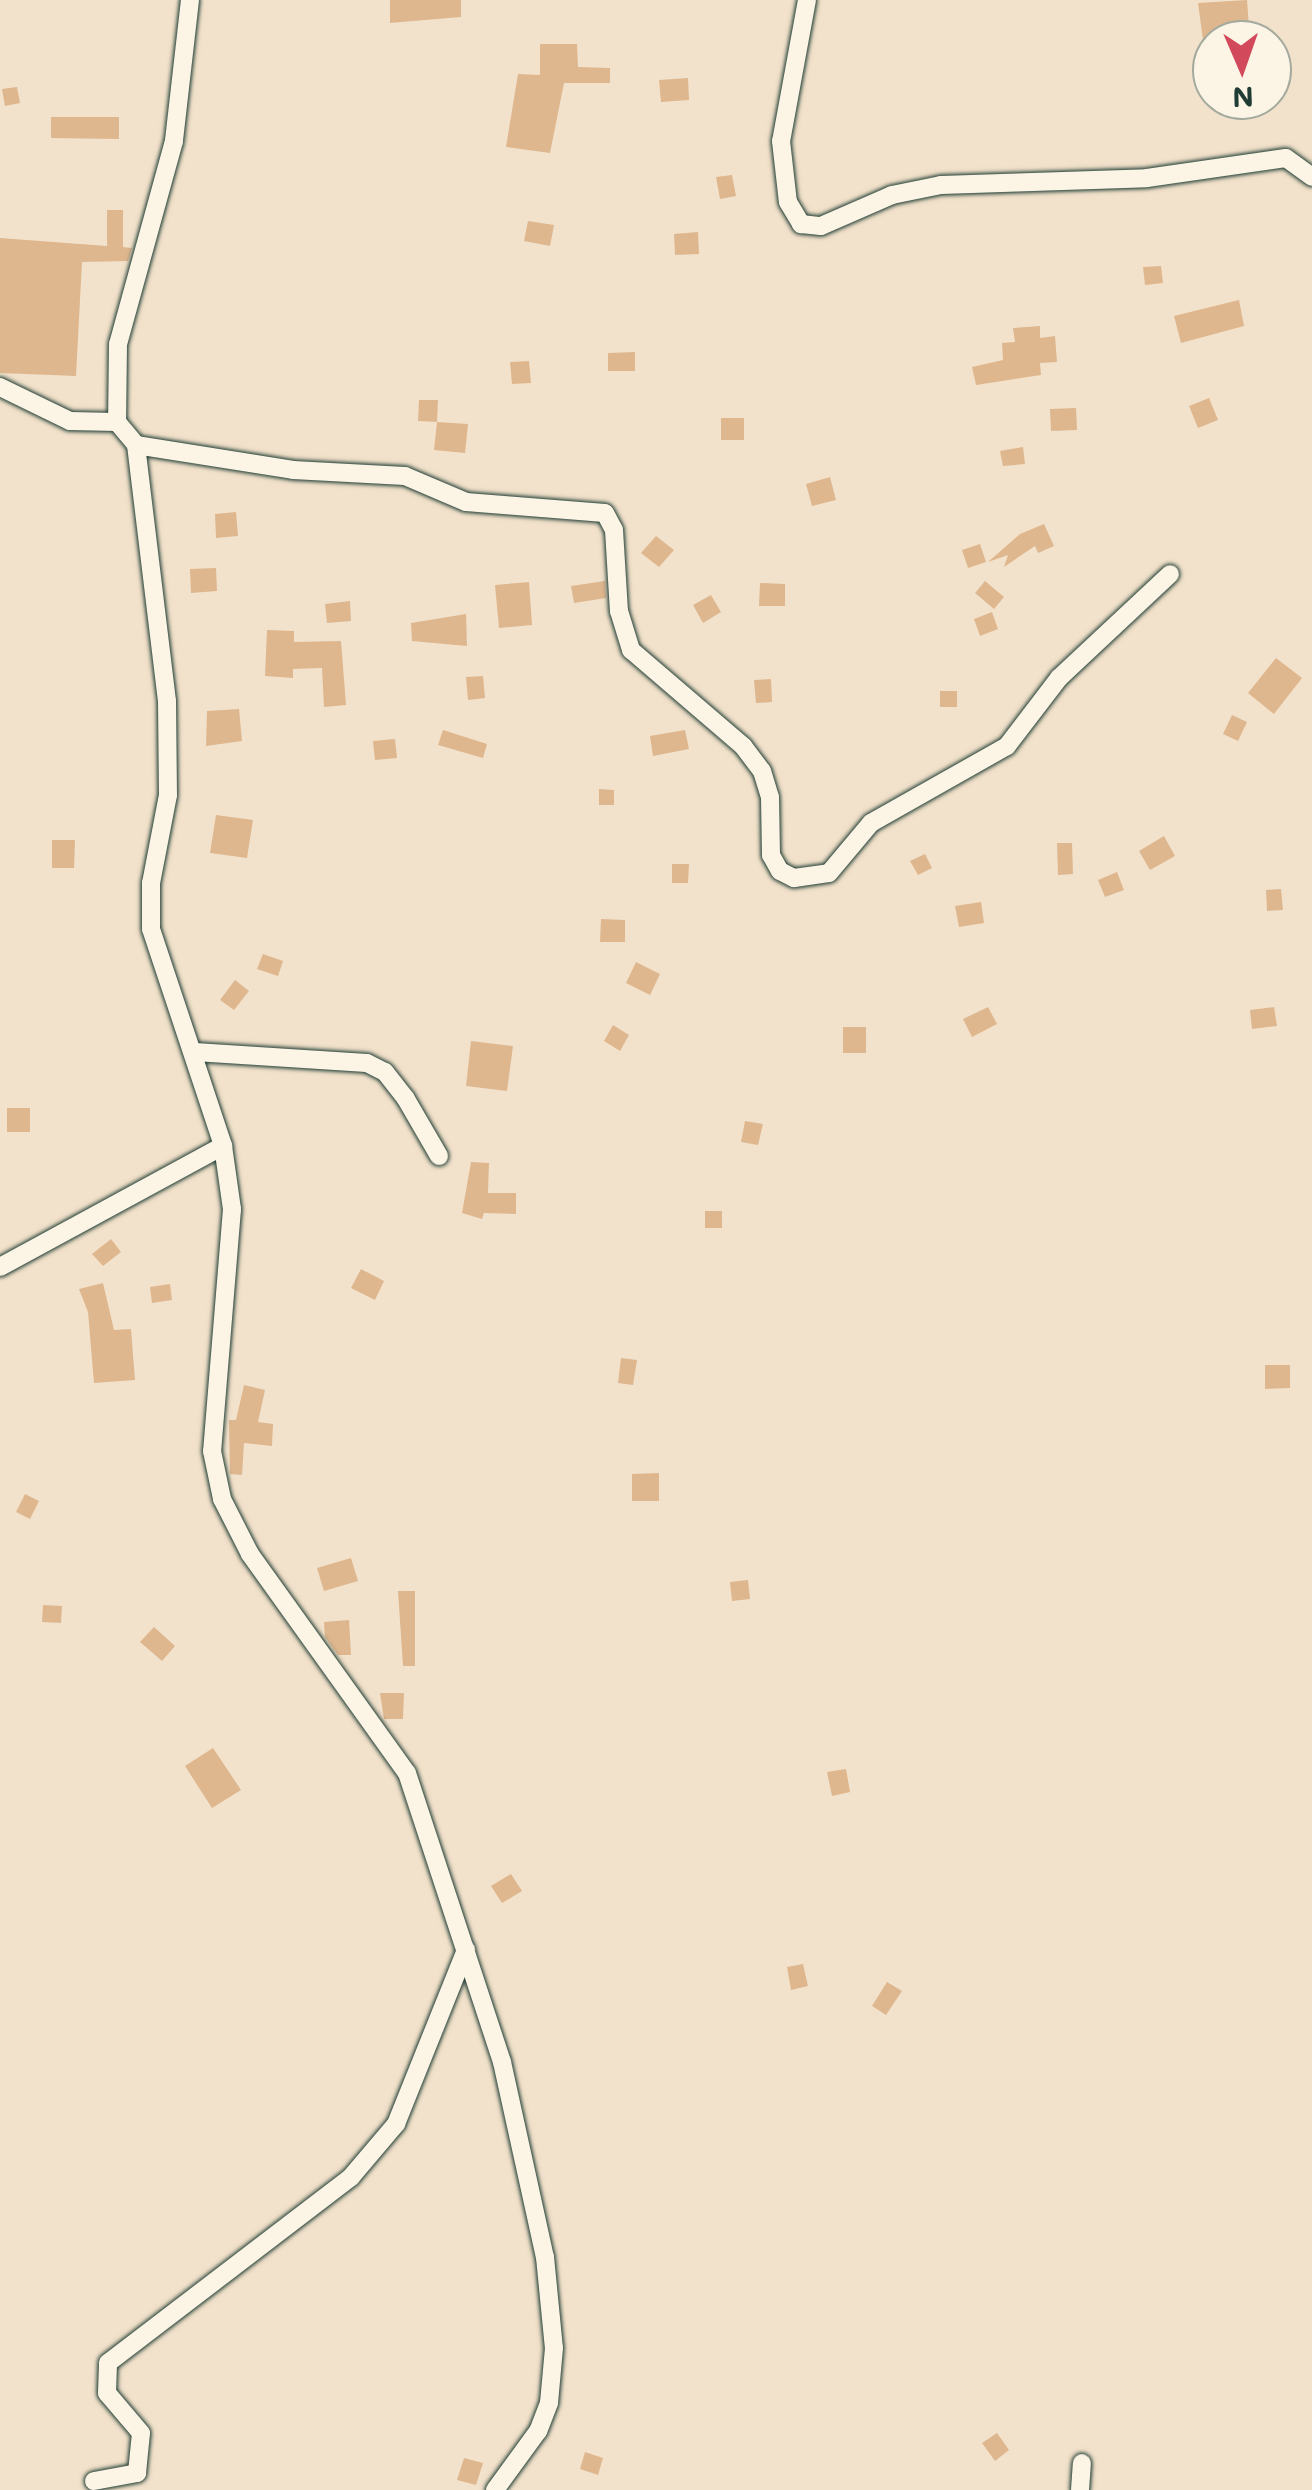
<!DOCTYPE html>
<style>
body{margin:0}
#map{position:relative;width:1312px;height:2490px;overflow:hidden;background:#f3e2cb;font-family:Mali,sans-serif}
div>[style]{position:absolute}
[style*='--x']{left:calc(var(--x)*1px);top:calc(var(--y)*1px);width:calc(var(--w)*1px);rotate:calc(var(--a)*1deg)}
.building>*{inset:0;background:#deb78f}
.roads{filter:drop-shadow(0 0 2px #1f3d34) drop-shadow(0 0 2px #1f3d34)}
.street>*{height:18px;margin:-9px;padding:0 9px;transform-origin:9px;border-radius:9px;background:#fcf5e5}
span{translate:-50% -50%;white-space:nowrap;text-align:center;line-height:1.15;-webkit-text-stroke:9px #fcf5e5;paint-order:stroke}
.north{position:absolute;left:1192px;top:20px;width:100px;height:100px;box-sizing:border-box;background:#fcf5e5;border:2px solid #a4ab9e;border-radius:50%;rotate:178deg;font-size:28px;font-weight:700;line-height:40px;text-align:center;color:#1f3d34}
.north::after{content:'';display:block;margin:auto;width:35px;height:45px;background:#d1495b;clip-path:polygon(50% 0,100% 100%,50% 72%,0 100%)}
</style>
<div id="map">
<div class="building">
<div style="clip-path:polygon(390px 0,461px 0,461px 17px,390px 23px)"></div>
<div style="clip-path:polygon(1247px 0,1250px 40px,1203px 40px,1198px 3px)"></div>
<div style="clip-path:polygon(540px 44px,577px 44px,578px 67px,610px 68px,610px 83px,564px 83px,550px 153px,506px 147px,518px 74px,540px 75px)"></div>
<div style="clip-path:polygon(688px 78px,689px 100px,661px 102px,659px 80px)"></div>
<div style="clip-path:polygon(17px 87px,20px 103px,5px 106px,2px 89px)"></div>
<div style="clip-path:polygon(51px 117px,119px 117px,119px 139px,51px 138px)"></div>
<div style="clip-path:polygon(732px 175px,736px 196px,720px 199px,716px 177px)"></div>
<div style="clip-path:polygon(107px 210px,123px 210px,123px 247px,132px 248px,128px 261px,82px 262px,76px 376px,0 373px,0 238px,107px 246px)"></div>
<div style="clip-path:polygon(528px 221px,554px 225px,550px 246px,524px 241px)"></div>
<div style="clip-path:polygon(698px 232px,699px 254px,675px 255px,674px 234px)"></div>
<div style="clip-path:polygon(1161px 266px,1163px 283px,1145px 285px,1143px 267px)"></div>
<div style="clip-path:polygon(1239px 300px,1244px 326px,1181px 343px,1174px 316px)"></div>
<div style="clip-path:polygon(1040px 326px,1040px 338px,1055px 336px,1057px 362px,1040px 363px,1041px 375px,976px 385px,972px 367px,1003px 360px,1002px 343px,1015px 342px,1013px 328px)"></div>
<div style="clip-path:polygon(635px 352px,635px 371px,608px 371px,608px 353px)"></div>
<div style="clip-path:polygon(529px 361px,531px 383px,512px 384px,510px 362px)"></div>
<div style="clip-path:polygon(1209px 398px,1218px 420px,1198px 428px,1189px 406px)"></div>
<div style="clip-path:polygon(419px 400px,438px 400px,437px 422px,418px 421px)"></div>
<div style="clip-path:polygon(1076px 408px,1077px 430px,1051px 431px,1050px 409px)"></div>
<div style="clip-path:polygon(721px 418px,744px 418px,744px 440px,721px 440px)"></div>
<div style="clip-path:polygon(437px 422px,468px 424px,465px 453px,434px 450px)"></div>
<div style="clip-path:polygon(1023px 447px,1025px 464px,1003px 466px,1000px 451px)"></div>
<div style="clip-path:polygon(830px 477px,836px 500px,812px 506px,806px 484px)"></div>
<div style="clip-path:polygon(236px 512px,238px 536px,216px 538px,215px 514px)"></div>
<div style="clip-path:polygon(1044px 524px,1054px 546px,1038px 553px,1035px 546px,1004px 567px,1008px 555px,988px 562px,1020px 534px)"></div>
<div style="clip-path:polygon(656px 536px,674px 550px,659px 567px,641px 553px)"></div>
<div style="clip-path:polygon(980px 544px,986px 562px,968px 568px,962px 550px)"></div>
<div style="clip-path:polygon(216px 568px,217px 591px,191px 593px,190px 569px)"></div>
<div style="clip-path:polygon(605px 581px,606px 598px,574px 603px,571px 586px)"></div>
<div style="clip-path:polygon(985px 581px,1004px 597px,994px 609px,975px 593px)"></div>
<div style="clip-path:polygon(529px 582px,532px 625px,499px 628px,495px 585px)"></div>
<div style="clip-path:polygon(760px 583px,785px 584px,785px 606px,759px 606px)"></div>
<div style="clip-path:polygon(711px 595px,721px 612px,703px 623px,693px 605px)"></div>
<div style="clip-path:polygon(350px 601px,351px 621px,327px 623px,325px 604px)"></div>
<div style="clip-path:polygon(992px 612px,998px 629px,980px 636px,974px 619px)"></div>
<div style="clip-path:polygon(466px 614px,467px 646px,412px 641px,411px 623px)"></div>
<div style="clip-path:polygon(267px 630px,294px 631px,294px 642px,341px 641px,346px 705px,324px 707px,322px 668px,293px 669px,293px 678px,265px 676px)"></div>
<div style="clip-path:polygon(1276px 658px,1302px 678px,1274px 714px,1248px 693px)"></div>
<div style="clip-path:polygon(483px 676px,485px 698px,468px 700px,466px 677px)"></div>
<div style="clip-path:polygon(771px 679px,772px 702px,756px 703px,754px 680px)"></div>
<div style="clip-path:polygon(940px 691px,957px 691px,957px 707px,940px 707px)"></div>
<div style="clip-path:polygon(239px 709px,242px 741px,206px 746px,207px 711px)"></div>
<div style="clip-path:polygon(1232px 715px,1247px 722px,1238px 741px,1223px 734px)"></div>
<div style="clip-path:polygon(443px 730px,487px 744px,483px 758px,438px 745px)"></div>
<div style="clip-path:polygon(685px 730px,689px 749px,653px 756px,650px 736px)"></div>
<div style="clip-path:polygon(395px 739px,397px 758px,375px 760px,373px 741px)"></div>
<div style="clip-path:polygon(599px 789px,614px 790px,614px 805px,599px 805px)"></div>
<div style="clip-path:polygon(216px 815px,253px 820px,247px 858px,210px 853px)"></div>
<div style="clip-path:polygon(1164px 836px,1175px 856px,1150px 870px,1139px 851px)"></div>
<div style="clip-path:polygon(52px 840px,75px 840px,74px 868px,52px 868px)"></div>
<div style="clip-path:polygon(1057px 843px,1072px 843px,1073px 874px,1058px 875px)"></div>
<div style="clip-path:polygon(925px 854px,932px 868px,918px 875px,910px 861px)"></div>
<div style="clip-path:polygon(672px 864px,689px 864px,688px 883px,672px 883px)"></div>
<div style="clip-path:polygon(1117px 872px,1124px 890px,1105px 897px,1098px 880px)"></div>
<div style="clip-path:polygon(1281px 889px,1283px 910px,1267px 911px,1266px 890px)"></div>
<div style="clip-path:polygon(981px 902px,984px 923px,959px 927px,955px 906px)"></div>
<div style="clip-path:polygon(601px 919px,625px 920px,625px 942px,600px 942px)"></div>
<div style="clip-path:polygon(263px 954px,283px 961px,278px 976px,257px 969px)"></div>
<div style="clip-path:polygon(636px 962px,660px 974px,650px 995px,626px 983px)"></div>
<div style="clip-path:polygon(235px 980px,249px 991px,234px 1010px,220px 1000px)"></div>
<div style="clip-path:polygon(988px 1007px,997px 1024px,972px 1037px,963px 1019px)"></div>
<div style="clip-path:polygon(1274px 1007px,1277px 1026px,1252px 1029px,1250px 1010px)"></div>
<div style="clip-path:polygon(613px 1025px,629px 1035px,620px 1051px,604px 1041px)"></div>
<div style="clip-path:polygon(843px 1027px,866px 1027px,866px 1053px,843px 1053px)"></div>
<div style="clip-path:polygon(471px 1041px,513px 1046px,507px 1091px,466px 1086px)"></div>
<div style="clip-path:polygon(7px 1108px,30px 1108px,30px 1132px,7px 1132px)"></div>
<div style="clip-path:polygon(745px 1121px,763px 1124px,758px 1145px,741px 1142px)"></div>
<div style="clip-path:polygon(471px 1162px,489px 1163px,488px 1193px,516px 1193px,516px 1214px,484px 1213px,482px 1219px,462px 1213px)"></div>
<div style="clip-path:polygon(705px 1211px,722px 1211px,722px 1228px,705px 1228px)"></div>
<div style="clip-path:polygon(111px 1239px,121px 1252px,103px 1266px,92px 1254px)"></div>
<div style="clip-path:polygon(361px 1269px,384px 1281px,375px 1300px,351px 1288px)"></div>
<div style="clip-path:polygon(103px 1283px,114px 1330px,131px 1329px,135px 1380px,94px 1383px,88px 1312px,79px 1289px)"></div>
<div style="clip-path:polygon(170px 1284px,172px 1300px,152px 1303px,150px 1287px)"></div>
<div style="clip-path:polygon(621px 1358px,637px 1360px,633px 1385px,618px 1383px)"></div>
<div style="clip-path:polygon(1265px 1365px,1290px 1365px,1290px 1388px,1265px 1389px)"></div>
<div style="clip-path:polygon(244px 1385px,265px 1390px,258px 1422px,273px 1424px,272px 1446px,244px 1443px,242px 1475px,230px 1474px,229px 1420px,236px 1420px)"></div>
<div style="clip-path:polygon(659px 1473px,659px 1501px,632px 1501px,632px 1474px)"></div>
<div style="clip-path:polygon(25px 1494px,39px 1501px,30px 1519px,16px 1512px)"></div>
<div style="clip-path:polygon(351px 1558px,358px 1581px,324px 1591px,317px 1568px)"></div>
<div style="clip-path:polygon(748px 1580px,750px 1599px,732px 1601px,730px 1582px)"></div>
<div style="clip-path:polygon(398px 1591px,415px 1591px,415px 1666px,403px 1666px)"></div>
<div style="clip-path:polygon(43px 1605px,62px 1606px,61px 1623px,42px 1622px)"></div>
<div style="clip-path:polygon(349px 1620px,351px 1655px,338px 1655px,325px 1637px,324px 1622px)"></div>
<div style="clip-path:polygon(154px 1627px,175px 1646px,162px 1661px,140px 1642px)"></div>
<div style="clip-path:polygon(380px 1693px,404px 1693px,403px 1719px,384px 1719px)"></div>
<div style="clip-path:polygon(213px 1748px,241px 1790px,212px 1808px,185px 1766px)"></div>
<div style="clip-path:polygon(846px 1769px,850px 1792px,832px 1796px,827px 1772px)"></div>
<div style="clip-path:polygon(511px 1874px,522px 1891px,502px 1903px,491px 1886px)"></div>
<div style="clip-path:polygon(803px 1964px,808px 1986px,791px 1990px,787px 1967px)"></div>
<div style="clip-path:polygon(887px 1982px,902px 1991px,886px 2015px,872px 2006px)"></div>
<div style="clip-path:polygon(997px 2433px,1009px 2450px,995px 2461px,982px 2443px)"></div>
<div style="clip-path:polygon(585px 2452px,603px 2458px,598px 2475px,580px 2469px)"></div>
<div style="clip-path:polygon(464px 2458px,483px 2463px,476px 2485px,457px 2480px)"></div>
</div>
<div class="roads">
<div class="street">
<div style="--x:190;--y:0;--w:142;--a:96.5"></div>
<div style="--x:174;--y:141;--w:211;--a:105.4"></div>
<div style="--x:118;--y:344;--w:78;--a:90.7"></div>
<div style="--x:117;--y:422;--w:30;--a:50"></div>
<div style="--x:136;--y:445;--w:258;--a:83.1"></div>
<div style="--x:167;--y:701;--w:94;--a:89.4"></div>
<div style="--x:168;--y:795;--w:90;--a:100.9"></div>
<div style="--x:151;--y:883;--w:46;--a:90"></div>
<div style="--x:151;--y:929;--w:229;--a:71.6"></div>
<div style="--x:223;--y:1146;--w:64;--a:81.9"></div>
<div style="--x:232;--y:1209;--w:243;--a:94.7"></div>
<div style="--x:212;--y:1451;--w:49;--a:78.2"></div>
<div style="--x:222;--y:1499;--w:62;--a:63"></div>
<div style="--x:250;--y:1554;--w:269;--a:54.4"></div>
<div style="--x:407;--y:1773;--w:304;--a:71.8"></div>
<div style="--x:502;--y:2062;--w:200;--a:77.6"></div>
<div style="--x:545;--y:2257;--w:91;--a:84.4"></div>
<div style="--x:554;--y:2348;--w:55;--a:95.2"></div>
<div style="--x:549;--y:2403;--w:30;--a:111"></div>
<div style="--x:538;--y:2431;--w:73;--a:126.1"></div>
<div style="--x:807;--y:0;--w:143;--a:100.4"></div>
<div style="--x:781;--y:141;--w:61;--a:83.5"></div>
<div style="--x:788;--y:202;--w:26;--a:59"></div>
<div style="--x:801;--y:224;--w:20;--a:6"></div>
<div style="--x:821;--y:226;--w:77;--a:-23.6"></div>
<div style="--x:892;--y:195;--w:50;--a:-11.5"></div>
<div style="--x:941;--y:185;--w:206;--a:-1.9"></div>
<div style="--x:1147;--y:178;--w:140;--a:-8.2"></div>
<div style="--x:1286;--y:158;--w:32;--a:36"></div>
<div style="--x:0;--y:387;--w:78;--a:25.9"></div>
<div style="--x:70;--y:421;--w:47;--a:1.2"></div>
<div style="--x:136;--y:445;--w:159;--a:9"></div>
<div style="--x:293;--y:470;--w:112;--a:3.1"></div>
<div style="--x:405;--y:476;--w:66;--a:23.1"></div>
<div style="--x:466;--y:502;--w:139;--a:4.5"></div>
<div style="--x:605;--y:513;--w:19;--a:62"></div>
<div style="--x:614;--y:530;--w:81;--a:86.5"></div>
<div style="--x:619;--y:611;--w:41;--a:72.9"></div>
<div style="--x:631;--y:650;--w:148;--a:40.6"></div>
<div style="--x:743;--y:746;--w:31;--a:53"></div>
<div style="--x:762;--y:771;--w:27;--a:73"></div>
<div style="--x:770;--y:797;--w:58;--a:89"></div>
<div style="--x:771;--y:855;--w:18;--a:61"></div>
<div style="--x:780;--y:871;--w:16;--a:27"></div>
<div style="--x:794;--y:878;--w:35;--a:-8"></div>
<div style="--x:829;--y:873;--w:65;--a:-50"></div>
<div style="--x:871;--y:823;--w:156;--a:-29.5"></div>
<div style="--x:1007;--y:746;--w:86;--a:-52.6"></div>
<div style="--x:1059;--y:678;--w:152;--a:-43.1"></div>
<div style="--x:195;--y:1052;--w:172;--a:3.7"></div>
<div style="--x:367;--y:1063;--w:20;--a:27"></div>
<div style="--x:385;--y:1072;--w:34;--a:52"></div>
<div style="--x:406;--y:1099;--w:66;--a:59.9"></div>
<div style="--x:0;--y:1267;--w:254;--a:-28.5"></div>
<div style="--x:94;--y:2481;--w:44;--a:-10.5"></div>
<div style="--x:137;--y:2473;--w:40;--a:-84.3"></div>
<div style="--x:141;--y:2433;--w:52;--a:-130.4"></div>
<div style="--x:107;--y:2393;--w:30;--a:-88"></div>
<div style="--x:108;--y:2363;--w:306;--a:-37.4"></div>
<div style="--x:351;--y:2177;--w:70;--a:-49.7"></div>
<div style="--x:396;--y:2124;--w:188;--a:-68.1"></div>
<div style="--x:1080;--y:2490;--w:27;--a:-86"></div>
</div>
</div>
<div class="north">N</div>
</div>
